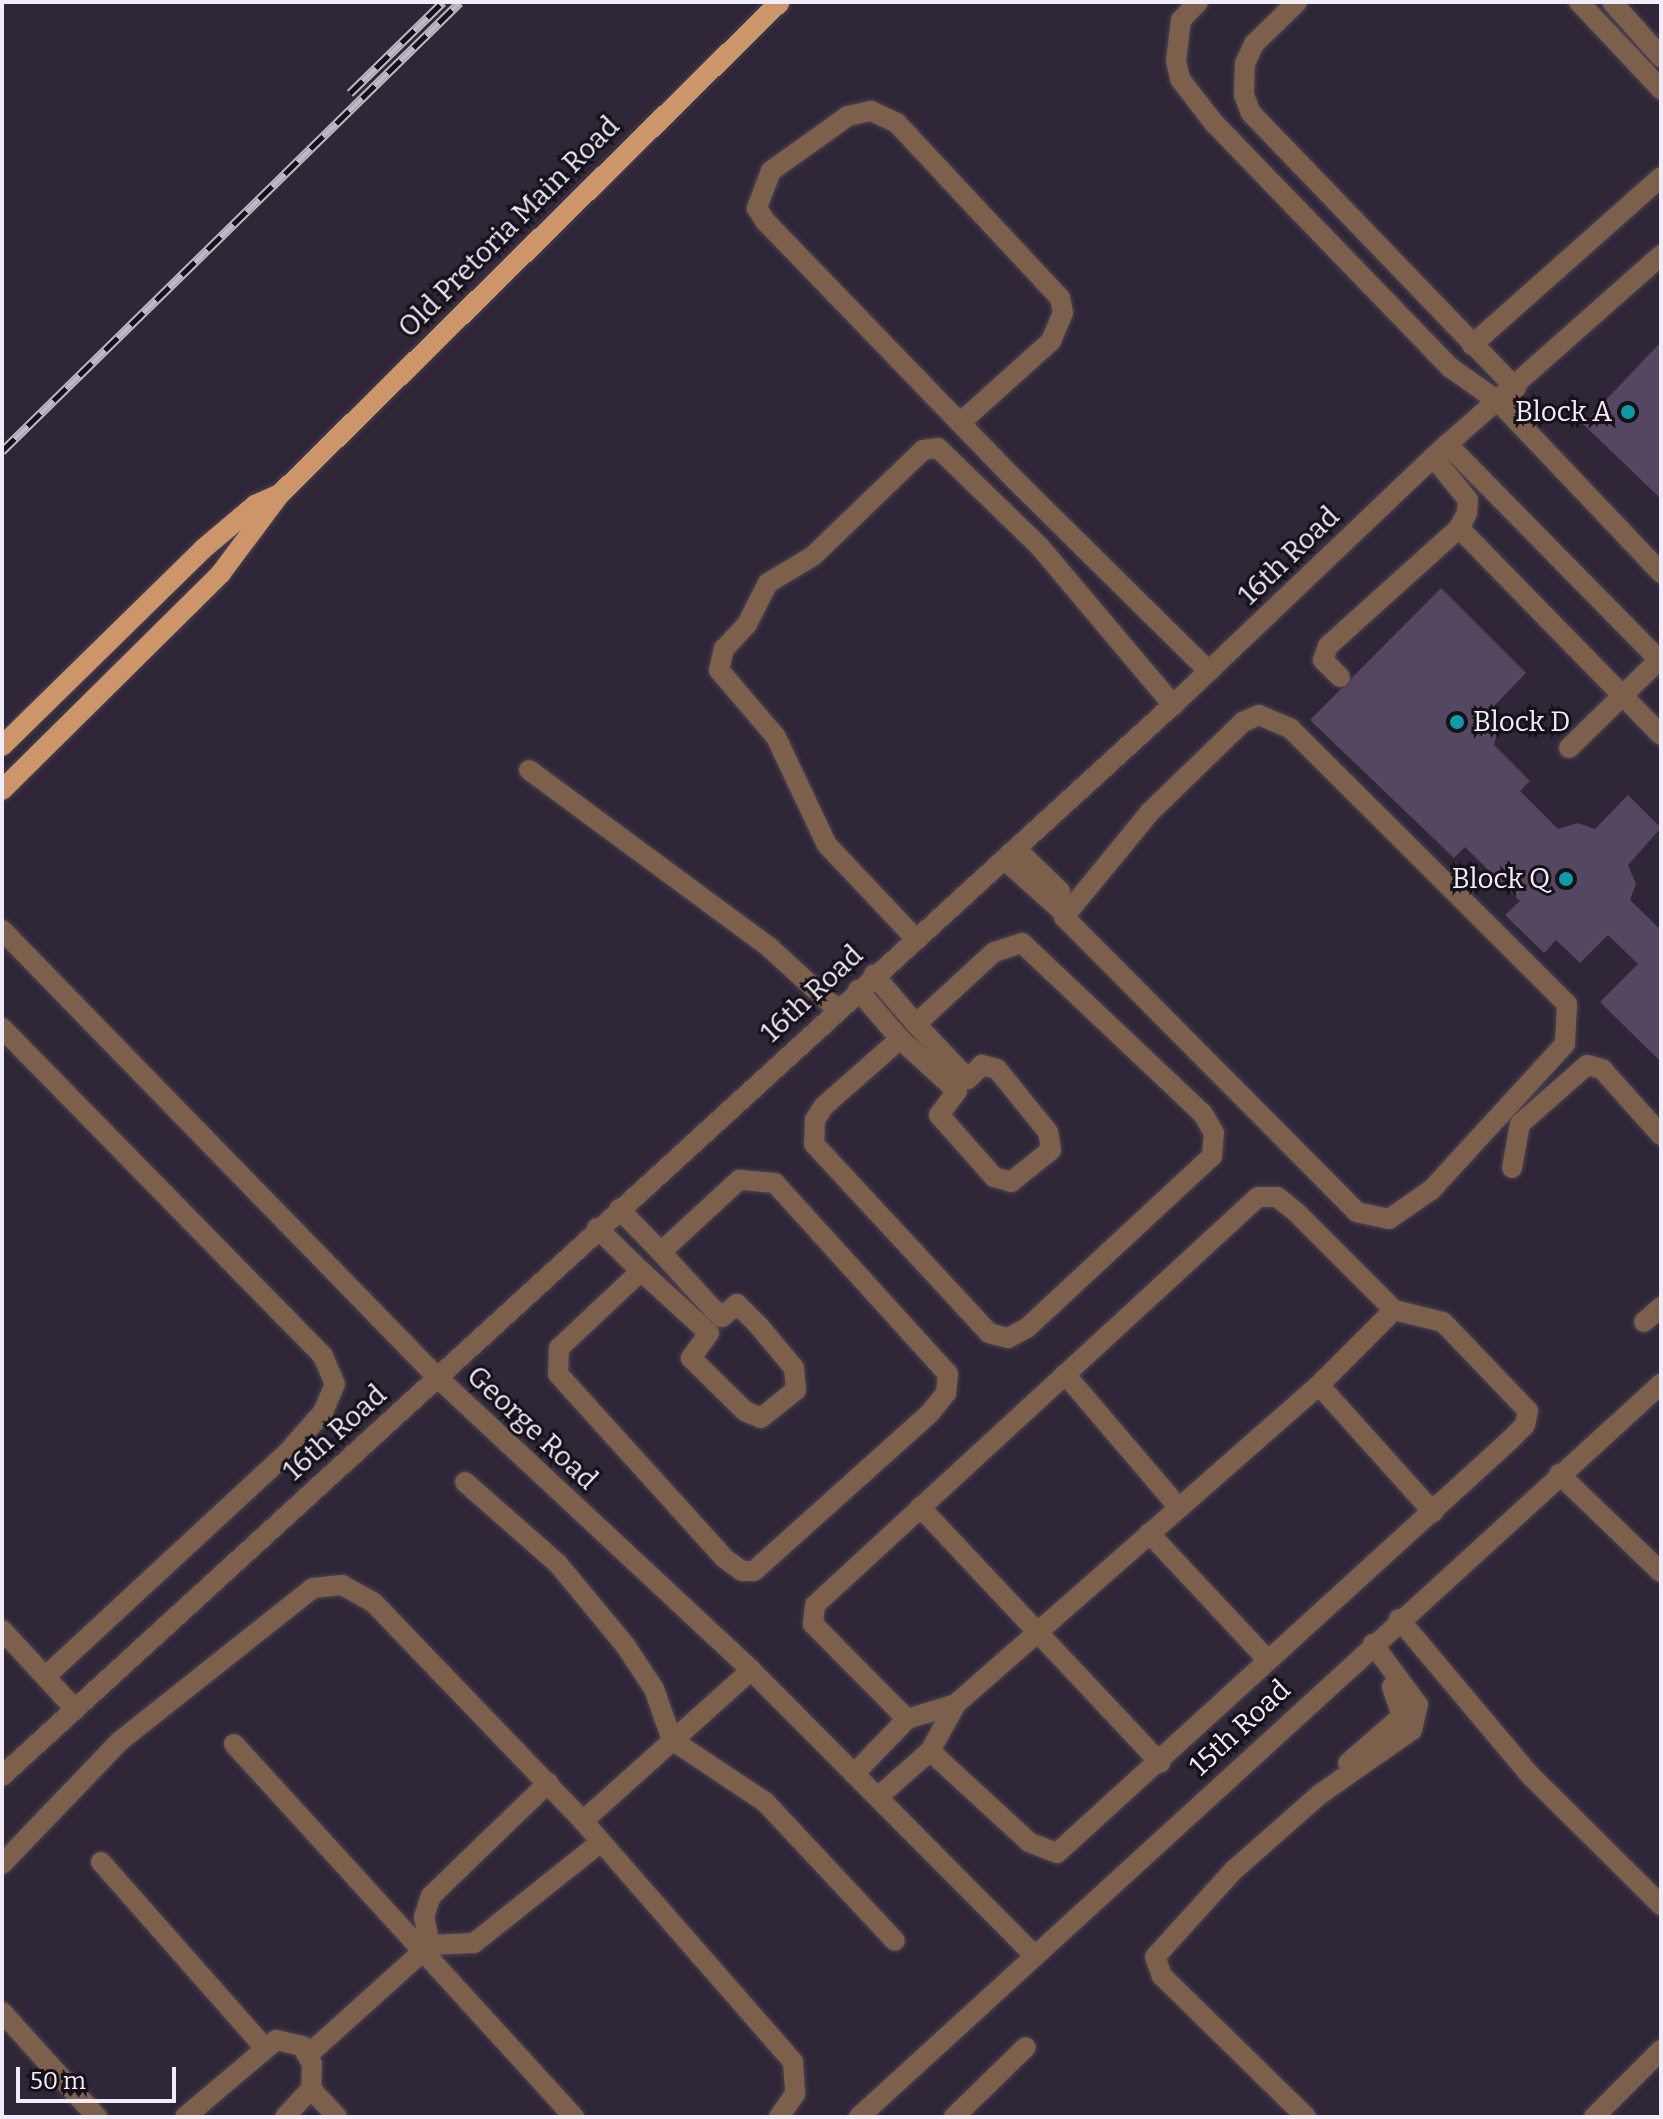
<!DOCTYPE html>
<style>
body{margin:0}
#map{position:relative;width:1663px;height:2119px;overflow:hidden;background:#2f2637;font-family:Bitter,serif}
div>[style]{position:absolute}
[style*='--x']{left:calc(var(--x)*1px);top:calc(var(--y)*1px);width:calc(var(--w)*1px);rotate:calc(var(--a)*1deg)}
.building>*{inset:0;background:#554761}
.roads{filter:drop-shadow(0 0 2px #4a4252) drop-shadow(0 0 2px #4a4252)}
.minor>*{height:20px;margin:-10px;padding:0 10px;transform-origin:10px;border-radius:10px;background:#7c604c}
.major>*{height:20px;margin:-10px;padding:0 10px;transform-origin:10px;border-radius:10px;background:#cd956a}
.rail>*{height:9px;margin-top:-4.5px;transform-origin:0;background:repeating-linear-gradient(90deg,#151119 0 18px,#beb7c4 0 36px);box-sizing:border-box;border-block:2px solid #beb7c4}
.dots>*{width:22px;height:22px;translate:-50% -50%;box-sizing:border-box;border:4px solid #151119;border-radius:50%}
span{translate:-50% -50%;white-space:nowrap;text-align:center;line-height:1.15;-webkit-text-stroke:6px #151119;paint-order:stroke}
.street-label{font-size:28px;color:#f2ecf8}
.poi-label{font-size:28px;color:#f2ecf8}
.right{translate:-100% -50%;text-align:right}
.left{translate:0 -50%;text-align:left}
.frame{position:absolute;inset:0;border:4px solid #f2ecf8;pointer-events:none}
.scale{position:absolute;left:16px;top:2067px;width:160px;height:36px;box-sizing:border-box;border:4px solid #f2ecf8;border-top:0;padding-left:10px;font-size:24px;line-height:28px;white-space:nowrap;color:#f2ecf8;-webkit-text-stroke:6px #151119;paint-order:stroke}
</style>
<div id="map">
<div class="building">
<div style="clip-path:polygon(1661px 342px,1661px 499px,1583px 424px)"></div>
<div style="clip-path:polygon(1441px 588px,1526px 673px,1494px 706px,1499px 724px,1494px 745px,1530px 781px,1520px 791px,1558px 829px,1578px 823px,1595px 829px,1628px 795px,1661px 828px,1628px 865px,1636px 884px,1630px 900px,1661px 930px,1661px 1062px,1600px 1002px,1638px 964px,1608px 935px,1580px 963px,1556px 940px,1544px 953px,1505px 915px,1520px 901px,1465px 847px,1454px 858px,1310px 720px)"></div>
</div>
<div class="roads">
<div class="minor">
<div style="--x:1198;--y:2;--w:25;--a:133"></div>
<div style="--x:1181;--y:20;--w:41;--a:97"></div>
<div style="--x:1176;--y:61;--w:18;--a:77"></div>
<div style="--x:1180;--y:79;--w:56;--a:52.3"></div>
<div style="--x:1214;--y:123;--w:341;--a:46"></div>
<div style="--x:1451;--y:368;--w:59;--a:35.3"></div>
<div style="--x:1499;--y:402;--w:236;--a:46.5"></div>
<div style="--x:1297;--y:2;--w:60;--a:135.7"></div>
<div style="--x:1254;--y:44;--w:21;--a:115"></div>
<div style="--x:1245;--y:63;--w:32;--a:92"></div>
<div style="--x:1244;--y:95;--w:19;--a:69"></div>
<div style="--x:1251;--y:113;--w:382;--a:46.1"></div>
<div style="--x:1579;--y:2;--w:120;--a:46.7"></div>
<div style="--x:1612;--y:2;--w:74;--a:48.3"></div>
<div style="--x:1472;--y:345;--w:253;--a:-41.6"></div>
<div style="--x:960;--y:423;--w:122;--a:-42"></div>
<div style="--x:1051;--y:341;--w:30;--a:-67"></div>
<div style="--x:1063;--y:313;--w:15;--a:-101"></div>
<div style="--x:1060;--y:298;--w:239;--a:-133"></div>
<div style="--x:897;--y:123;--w:29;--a:-155"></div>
<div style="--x:871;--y:111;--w:24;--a:168"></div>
<div style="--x:848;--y:116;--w:95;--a:144.5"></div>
<div style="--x:771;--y:171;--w:40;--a:111"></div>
<div style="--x:757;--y:208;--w:15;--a:58"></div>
<div style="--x:765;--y:221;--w:361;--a:46"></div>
<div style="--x:1016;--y:481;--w:271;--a:44.6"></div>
<div style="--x:1447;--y:444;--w:305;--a:45.5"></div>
<div style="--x:1459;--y:528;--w:289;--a:45.7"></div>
<div style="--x:1340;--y:677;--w:24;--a:-135"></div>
<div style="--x:1323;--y:660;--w:15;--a:-70"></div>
<div style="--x:1328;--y:646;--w:176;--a:-42"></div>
<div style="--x:1459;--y:528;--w:17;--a:-62"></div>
<div style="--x:1467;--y:513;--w:13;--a:-86"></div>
<div style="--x:1468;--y:500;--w:55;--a:-129.1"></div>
<div style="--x:1259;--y:715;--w:34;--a:23"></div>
<div style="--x:1290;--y:728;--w:391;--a:44.9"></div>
<div style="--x:1567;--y:1004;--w:40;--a:92.9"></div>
<div style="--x:1565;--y:1044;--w:198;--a:132.5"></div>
<div style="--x:1431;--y:1190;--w:51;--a:145.4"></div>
<div style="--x:1389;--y:1219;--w:33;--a:-168"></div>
<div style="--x:1357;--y:1212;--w:416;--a:-134.8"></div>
<div style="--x:1064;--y:917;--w:134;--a:-50.7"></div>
<div style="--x:1149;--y:813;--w:131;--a:-44.1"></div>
<div style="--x:1243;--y:722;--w:17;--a:-24"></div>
<div style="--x:1569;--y:748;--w:126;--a:-44.4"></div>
<div style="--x:529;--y:770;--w:300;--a:36.4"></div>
<div style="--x:770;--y:948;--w:92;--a:42.4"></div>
<div style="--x:1016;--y:849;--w:61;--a:43.7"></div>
<div style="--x:1004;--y:859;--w:82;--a:42"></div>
<div style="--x:2;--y:930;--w:624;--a:45.78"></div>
<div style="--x:437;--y:1377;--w:429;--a:43"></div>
<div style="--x:751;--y:1670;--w:403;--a:45.2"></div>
<div style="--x:914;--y:937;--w:127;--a:-133.4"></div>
<div style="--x:827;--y:845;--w:119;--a:-115.3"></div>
<div style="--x:776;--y:737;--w:88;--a:-130.4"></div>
<div style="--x:719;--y:670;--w:22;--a:-77"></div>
<div style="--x:724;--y:649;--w:34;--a:-47"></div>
<div style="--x:747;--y:624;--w:46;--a:-62.9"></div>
<div style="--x:768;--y:583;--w:52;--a:-31"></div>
<div style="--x:813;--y:556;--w:153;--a:-43.9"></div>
<div style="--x:923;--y:450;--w:15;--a:-8"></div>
<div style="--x:938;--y:448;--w:142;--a:44.1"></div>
<div style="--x:1040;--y:547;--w:207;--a:49.9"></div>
<div style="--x:858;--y:990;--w:65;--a:49.4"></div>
<div style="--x:900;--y:1039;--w:101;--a:138.6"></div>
<div style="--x:824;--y:1106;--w:17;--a:123"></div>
<div style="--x:815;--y:1120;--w:24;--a:92"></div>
<div style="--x:814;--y:1144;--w:258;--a:47.2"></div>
<div style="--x:989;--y:1333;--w:20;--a:15"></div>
<div style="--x:1008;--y:1338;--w:21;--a:-28"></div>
<div style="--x:1027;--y:1328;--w:253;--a:-42.9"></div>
<div style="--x:1212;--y:1156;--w:23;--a:-85"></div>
<div style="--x:1214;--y:1133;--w:22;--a:-120"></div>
<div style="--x:1203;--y:1114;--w:249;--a:-136.6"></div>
<div style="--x:1022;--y:943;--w:29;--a:162"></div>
<div style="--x:994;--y:952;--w:106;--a:137.3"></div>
<div style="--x:916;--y:1024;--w:65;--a:-130.6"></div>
<div style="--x:2;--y:1028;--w:459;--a:45.6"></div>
<div style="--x:323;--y:1356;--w:30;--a:67"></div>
<div style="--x:335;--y:1384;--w:30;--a:113"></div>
<div style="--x:323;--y:1412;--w:53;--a:131.2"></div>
<div style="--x:288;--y:1452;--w:330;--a:137.2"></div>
<div style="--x:900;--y:1039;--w:77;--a:42.4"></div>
<div style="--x:957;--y:1091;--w:30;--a:127"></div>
<div style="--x:939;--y:1115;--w:83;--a:48.4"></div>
<div style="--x:994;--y:1177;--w:18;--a:16"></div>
<div style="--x:1011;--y:1182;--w:51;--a:-38.7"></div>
<div style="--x:1051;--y:1150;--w:18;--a:-99"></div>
<div style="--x:1048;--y:1132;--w:81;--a:-129"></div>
<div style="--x:997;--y:1069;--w:16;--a:-165"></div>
<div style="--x:982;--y:1065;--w:20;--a:135"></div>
<div style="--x:968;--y:1079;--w:76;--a:-133.4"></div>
<div style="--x:1512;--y:1168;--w:45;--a:-79.7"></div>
<div style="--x:1520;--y:1124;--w:89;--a:-41.4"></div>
<div style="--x:1587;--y:1065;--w:16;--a:15"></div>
<div style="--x:1602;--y:1069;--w:89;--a:48.2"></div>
<div style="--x:597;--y:1228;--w:62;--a:44.3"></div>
<div style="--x:641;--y:1271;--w:112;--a:136.8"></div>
<div style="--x:559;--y:1348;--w:26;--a:92"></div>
<div style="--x:558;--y:1374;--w:248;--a:47.9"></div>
<div style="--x:724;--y:1558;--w:22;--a:36"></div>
<div style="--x:742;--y:1571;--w:12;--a:0"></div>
<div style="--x:754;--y:1571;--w:237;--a:-41.9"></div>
<div style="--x:930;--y:1413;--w:26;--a:-51"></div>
<div style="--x:946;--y:1393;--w:19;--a:-84"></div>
<div style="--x:948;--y:1374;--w:258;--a:-132.2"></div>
<div style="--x:775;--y:1183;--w:36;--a:-175"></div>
<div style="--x:739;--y:1180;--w:106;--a:137.3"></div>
<div style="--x:661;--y:1252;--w:60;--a:-134.3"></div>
<div style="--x:641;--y:1271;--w:92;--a:42.4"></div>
<div style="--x:709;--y:1333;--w:31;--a:126"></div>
<div style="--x:691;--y:1358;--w:76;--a:44.5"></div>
<div style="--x:745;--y:1411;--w:17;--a:24"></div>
<div style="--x:761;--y:1418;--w:45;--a:-38.7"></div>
<div style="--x:796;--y:1390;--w:22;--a:-95"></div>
<div style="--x:794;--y:1368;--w:56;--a:-129.9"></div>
<div style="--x:758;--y:1325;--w:30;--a:-135"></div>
<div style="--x:737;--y:1304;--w:20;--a:139"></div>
<div style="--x:722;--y:1317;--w:12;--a:-138"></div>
<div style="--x:713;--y:1309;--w:77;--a:-132.4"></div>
<div style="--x:1644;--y:1322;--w:23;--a:-41"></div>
<div style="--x:1065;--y:1374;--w:175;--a:49.6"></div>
<div style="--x:1319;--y:1385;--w:171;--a:48.1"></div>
<div style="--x:1559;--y:1474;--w:141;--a:43.9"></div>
<div style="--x:465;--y:1482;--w:124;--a:41.4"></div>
<div style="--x:558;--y:1564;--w:105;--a:50.4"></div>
<div style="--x:625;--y:1645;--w:53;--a:56.6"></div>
<div style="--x:654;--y:1689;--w:54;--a:70.6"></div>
<div style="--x:672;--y:1740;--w:112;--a:33.7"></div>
<div style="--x:765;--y:1802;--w:190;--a:46.9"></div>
<div style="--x:920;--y:1507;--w:351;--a:46.8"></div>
<div style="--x:1149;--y:1533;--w:174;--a:46.9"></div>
<div style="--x:1399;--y:1619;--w:204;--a:50"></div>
<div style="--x:1530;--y:1775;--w:185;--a:44.8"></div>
<div style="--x:2;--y:1630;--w:108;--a:47.3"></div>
<div style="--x:907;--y:1719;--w:134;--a:-134.7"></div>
<div style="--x:813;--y:1624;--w:19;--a:-84"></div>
<div style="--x:815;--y:1605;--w:602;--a:-42.64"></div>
<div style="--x:1258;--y:1197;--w:19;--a:0"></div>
<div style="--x:1277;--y:1197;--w:23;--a:38"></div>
<div style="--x:1295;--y:1211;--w:140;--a:45"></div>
<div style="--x:1394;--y:1310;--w:50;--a:13.8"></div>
<div style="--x:1443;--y:1322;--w:123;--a:46.3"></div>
<div style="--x:1528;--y:1411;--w:14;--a:102"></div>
<div style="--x:1525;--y:1425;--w:21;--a:135"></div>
<div style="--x:1510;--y:1440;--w:613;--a:137.64"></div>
<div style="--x:1057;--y:1853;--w:30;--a:-159"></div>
<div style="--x:1029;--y:1842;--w:134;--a:-137.4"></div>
<div style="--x:234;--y:1744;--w:505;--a:47.65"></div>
<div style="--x:1348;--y:1763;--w:72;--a:-41"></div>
<div style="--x:1402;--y:1716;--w:31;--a:-109"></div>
<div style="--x:854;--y:1774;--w:76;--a:-46.1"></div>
<div style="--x:907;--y:1719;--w:51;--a:-17"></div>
<div style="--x:2;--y:1776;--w:1587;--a:-42.45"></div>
<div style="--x:1173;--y:705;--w:359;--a:-43.6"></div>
<div style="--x:1433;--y:457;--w:305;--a:-41.5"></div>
<div style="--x:878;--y:1797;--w:69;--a:-41.5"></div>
<div style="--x:930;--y:1751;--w:54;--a:-61"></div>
<div style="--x:956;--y:1704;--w:483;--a:-41.3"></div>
<div style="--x:1319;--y:1385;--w:106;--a:-45"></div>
<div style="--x:583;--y:1821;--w:320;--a:48.9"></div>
<div style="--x:793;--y:2062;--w:32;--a:86"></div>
<div style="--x:795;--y:2094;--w:28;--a:125"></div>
<div style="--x:101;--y:1862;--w:245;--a:48.6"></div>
<div style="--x:2;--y:1864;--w:170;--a:-46.2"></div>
<div style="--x:120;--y:1741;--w:246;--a:-38.4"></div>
<div style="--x:313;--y:1588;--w:29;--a:-6"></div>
<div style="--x:342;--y:1585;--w:35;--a:29"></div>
<div style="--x:373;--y:1602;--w:303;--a:46.2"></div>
<div style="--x:583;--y:1821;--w:226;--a:-41.9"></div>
<div style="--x:430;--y:1945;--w:29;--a:-102"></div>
<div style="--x:424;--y:1917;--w:22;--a:-72"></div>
<div style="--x:431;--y:1896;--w:163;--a:-44"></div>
<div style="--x:2;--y:2012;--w:142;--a:47.9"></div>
<div style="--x:310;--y:2053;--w:161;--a:-42"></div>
<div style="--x:430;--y:1945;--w:44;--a:-2.6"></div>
<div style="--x:474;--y:1943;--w:162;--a:-38.5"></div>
<div style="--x:311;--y:2089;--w:38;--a:47"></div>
<div style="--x:185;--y:2117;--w:119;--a:-40.2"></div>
<div style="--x:276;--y:2040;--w:27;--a:13"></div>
<div style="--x:302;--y:2046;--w:21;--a:61"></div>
<div style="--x:312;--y:2064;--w:25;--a:92"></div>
<div style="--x:311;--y:2089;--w:38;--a:133"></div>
<div style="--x:859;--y:2117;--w:1087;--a:-42.43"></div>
<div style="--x:954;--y:2117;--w:100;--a:-44.2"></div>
<div style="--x:1306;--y:2117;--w:202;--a:-135.6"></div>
<div style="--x:1162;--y:1976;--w:20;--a:-110"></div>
<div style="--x:1155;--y:1957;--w:118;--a:-47.8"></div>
<div style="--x:1234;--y:1870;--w:113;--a:-41.4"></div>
<div style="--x:1319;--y:1795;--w:113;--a:-35"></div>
<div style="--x:1412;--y:1730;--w:26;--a:-77"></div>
<div style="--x:1418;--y:1705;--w:76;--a:-126.4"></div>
<div style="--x:1594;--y:2117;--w:95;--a:-45"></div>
</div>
<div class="major">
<div style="--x:2;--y:746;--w:281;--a:-44.4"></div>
<div style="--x:203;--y:549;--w:68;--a:-40.2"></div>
<div style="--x:255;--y:505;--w:27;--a:-24"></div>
<div style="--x:2;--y:790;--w:308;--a:-44.7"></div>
<div style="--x:221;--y:573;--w:99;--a:-53.2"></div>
<div style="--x:280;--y:494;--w:701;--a:-44.54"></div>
</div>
</div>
<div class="rail">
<div style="--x:350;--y:93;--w:130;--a:-44.4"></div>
<div style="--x:2;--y:451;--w:641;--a:-44.43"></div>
</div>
<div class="dots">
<div style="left:1628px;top:412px;background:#0f9aa8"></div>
<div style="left:1457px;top:722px;background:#0f9aa8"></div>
<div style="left:1566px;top:879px;background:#0f9aa8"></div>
</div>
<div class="street-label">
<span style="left:509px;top:227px;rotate:-45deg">Old Pretoria Main Road</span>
<span style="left:1289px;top:556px;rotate:-44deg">16th Road</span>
<span style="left:812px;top:994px;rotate:-43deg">16th Road</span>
<span style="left:532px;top:1428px;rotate:43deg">George Road</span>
<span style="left:335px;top:1433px;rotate:-42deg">16th Road</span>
<span style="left:1240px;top:1728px;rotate:-43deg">15th Road</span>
</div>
<div class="poi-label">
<span class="right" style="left:1612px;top:412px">Block A</span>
<span class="left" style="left:1473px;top:722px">Block D</span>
<span class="right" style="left:1550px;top:879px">Block Q</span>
</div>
<div class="frame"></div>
<div class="scale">50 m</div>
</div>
